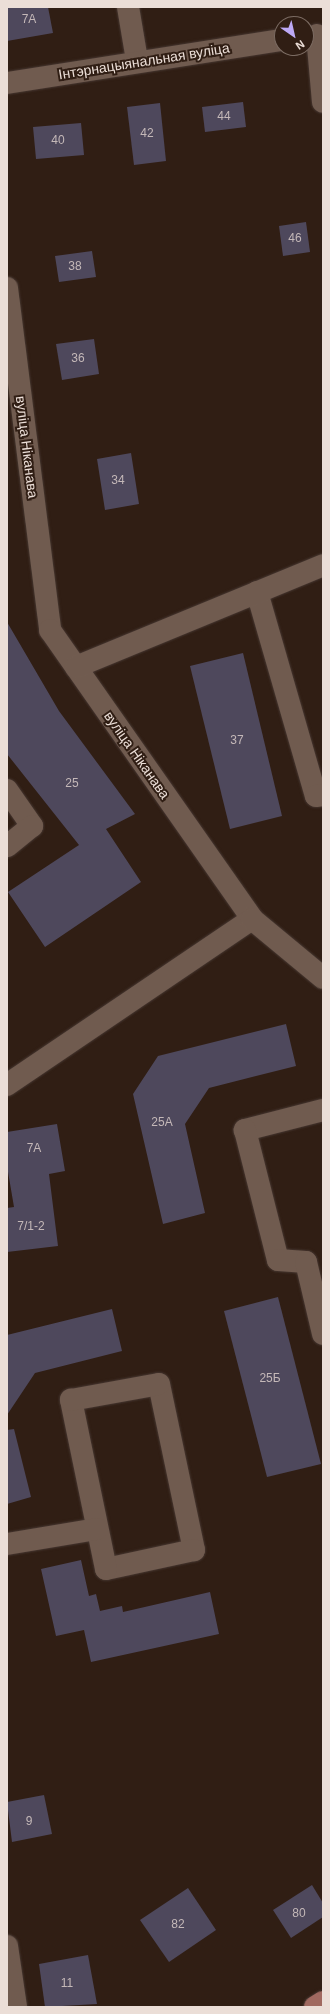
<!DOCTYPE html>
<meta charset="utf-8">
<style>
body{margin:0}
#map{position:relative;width:330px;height:2014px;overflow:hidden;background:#301e14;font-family:Arial,sans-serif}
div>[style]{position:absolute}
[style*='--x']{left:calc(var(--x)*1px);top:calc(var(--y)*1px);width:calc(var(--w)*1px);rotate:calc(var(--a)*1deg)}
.building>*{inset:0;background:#4e485c}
.roads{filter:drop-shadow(0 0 1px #463731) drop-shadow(0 0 1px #463731)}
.minor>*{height:22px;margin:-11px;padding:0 11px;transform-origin:11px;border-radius:11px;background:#705b4f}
.major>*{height:22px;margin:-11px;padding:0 11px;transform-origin:11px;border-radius:11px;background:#a06960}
span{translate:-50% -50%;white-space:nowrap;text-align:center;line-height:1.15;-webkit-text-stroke:4px #301e14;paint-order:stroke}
.number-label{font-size:12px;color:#c4b8b8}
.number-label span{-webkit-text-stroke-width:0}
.street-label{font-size:14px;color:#ebded7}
.frame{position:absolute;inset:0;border:8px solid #ebded7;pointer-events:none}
.north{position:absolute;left:274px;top:16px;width:40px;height:40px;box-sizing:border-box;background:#301e14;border:1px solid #7b6b62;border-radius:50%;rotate:146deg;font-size:11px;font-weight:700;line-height:16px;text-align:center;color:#ebded7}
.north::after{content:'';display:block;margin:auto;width:14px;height:18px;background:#bda9f5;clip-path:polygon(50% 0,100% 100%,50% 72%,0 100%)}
</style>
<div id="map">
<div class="building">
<div style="clip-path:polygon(7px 7px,48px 7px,53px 33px,7px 41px)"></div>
<div style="clip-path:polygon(243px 102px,246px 127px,205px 132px,202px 107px)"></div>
<div style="clip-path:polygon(160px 103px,166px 161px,134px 165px,127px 107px)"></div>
<div style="clip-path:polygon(81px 123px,84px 155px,36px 159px,33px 127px)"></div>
<div style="clip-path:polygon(306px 222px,310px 252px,283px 256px,279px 226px)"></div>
<div style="clip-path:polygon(92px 251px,96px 277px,59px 282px,55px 256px)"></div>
<div style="clip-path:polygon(94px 339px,99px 374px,62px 380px,56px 344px)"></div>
<div style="clip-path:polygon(131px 453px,139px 504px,105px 510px,97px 459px)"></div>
<div style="clip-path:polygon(7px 622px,59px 711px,135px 814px,106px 829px,141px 882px,45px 947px,8px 892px,79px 845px,7px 754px)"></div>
<div style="clip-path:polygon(243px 653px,282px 816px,230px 829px,190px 666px)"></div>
<div style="clip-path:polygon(286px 1024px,296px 1066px,209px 1088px,185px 1124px,205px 1213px,163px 1224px,133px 1094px,158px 1056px)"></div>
<div style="clip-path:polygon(57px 1124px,65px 1171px,49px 1174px,58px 1246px,7px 1252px,7px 1208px,14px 1207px,7px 1166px,7px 1132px)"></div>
<div style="clip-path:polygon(278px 1297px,321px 1464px,267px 1477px,224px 1311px)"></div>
<div style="clip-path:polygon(112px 1309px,122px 1351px,35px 1373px,7px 1415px,7px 1335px)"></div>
<div style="clip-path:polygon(14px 1429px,31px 1497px,7px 1504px,7px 1430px)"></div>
<div style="clip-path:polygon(81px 1560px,89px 1596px,96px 1594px,100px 1611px,122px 1606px,123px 1612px,210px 1592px,219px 1634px,91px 1662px,84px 1630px,56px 1636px,41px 1569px)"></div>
<div style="clip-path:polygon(44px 1795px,52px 1834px,12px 1842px,7px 1802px)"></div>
<div style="clip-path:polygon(312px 1885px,323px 1903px,323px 1917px,291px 1938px,273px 1910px)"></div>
<div style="clip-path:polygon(188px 1888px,216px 1930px,169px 1962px,140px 1920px)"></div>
<div style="clip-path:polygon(88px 1955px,97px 2004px,45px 2007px,39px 1964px)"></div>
</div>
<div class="roads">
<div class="minor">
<div style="--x:128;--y:7;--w:54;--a:80.4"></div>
<div style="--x:317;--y:35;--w:67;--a:84.9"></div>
<div style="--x:7;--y:83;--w:278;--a:-8.9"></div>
<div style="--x:7;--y:288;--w:345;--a:82.8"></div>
<div style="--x:50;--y:630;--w:353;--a:55"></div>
<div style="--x:252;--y:919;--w:296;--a:145.9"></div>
<div style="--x:257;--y:592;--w:212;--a:73.9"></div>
<div style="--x:316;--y:796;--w:7;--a:-8"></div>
<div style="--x:76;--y:667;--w:267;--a:-22.4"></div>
<div style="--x:7;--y:790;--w:44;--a:55.2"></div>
<div style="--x:32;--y:826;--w:32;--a:141"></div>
<div style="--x:252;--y:919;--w:92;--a:39.7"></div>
<div style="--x:323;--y:1110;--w:81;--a:165.6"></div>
<div style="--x:245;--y:1130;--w:134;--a:75.8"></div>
<div style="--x:278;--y:1260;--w:28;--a:4"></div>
<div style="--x:306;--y:1262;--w:74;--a:76.7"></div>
<div style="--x:159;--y:1384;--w:170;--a:78.1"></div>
<div style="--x:194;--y:1550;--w:90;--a:167.8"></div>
<div style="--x:106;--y:1569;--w:173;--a:-101.7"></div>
<div style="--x:71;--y:1400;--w:89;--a:-10.3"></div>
<div style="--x:7;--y:1544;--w:91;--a:-9.5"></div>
<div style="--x:7;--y:1946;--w:62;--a:81.6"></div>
</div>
<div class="major">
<div style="--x:315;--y:2007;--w:9;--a:-32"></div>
</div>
</div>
<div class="number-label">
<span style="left:29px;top:20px">7А</span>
<span style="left:224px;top:117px">44</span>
<span style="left:147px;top:134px">42</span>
<span style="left:58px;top:141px">40</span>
<span style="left:295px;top:239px">46</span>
<span style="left:75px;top:267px">38</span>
<span style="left:78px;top:359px">36</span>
<span style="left:118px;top:481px">34</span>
<span style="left:237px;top:741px">37</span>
<span style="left:72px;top:784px">25</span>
<span style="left:162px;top:1123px">25А</span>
<span style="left:34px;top:1149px">7А</span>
<span style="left:31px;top:1227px">7/1-2</span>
<span style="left:270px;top:1379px">25Б</span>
<span style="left:29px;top:1822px">9</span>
<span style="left:299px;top:1914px">80</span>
<span style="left:178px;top:1925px">82</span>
<span style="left:67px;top:1984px">11</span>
</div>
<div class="street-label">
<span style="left:144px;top:61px;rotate:-9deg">Інтэрнацыянальная вуліца</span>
<span style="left:27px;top:447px;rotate:83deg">вуліца Ніканава</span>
<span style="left:137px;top:755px;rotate:55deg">вуліца Ніканава</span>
</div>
<div class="frame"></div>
<div class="north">N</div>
</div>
